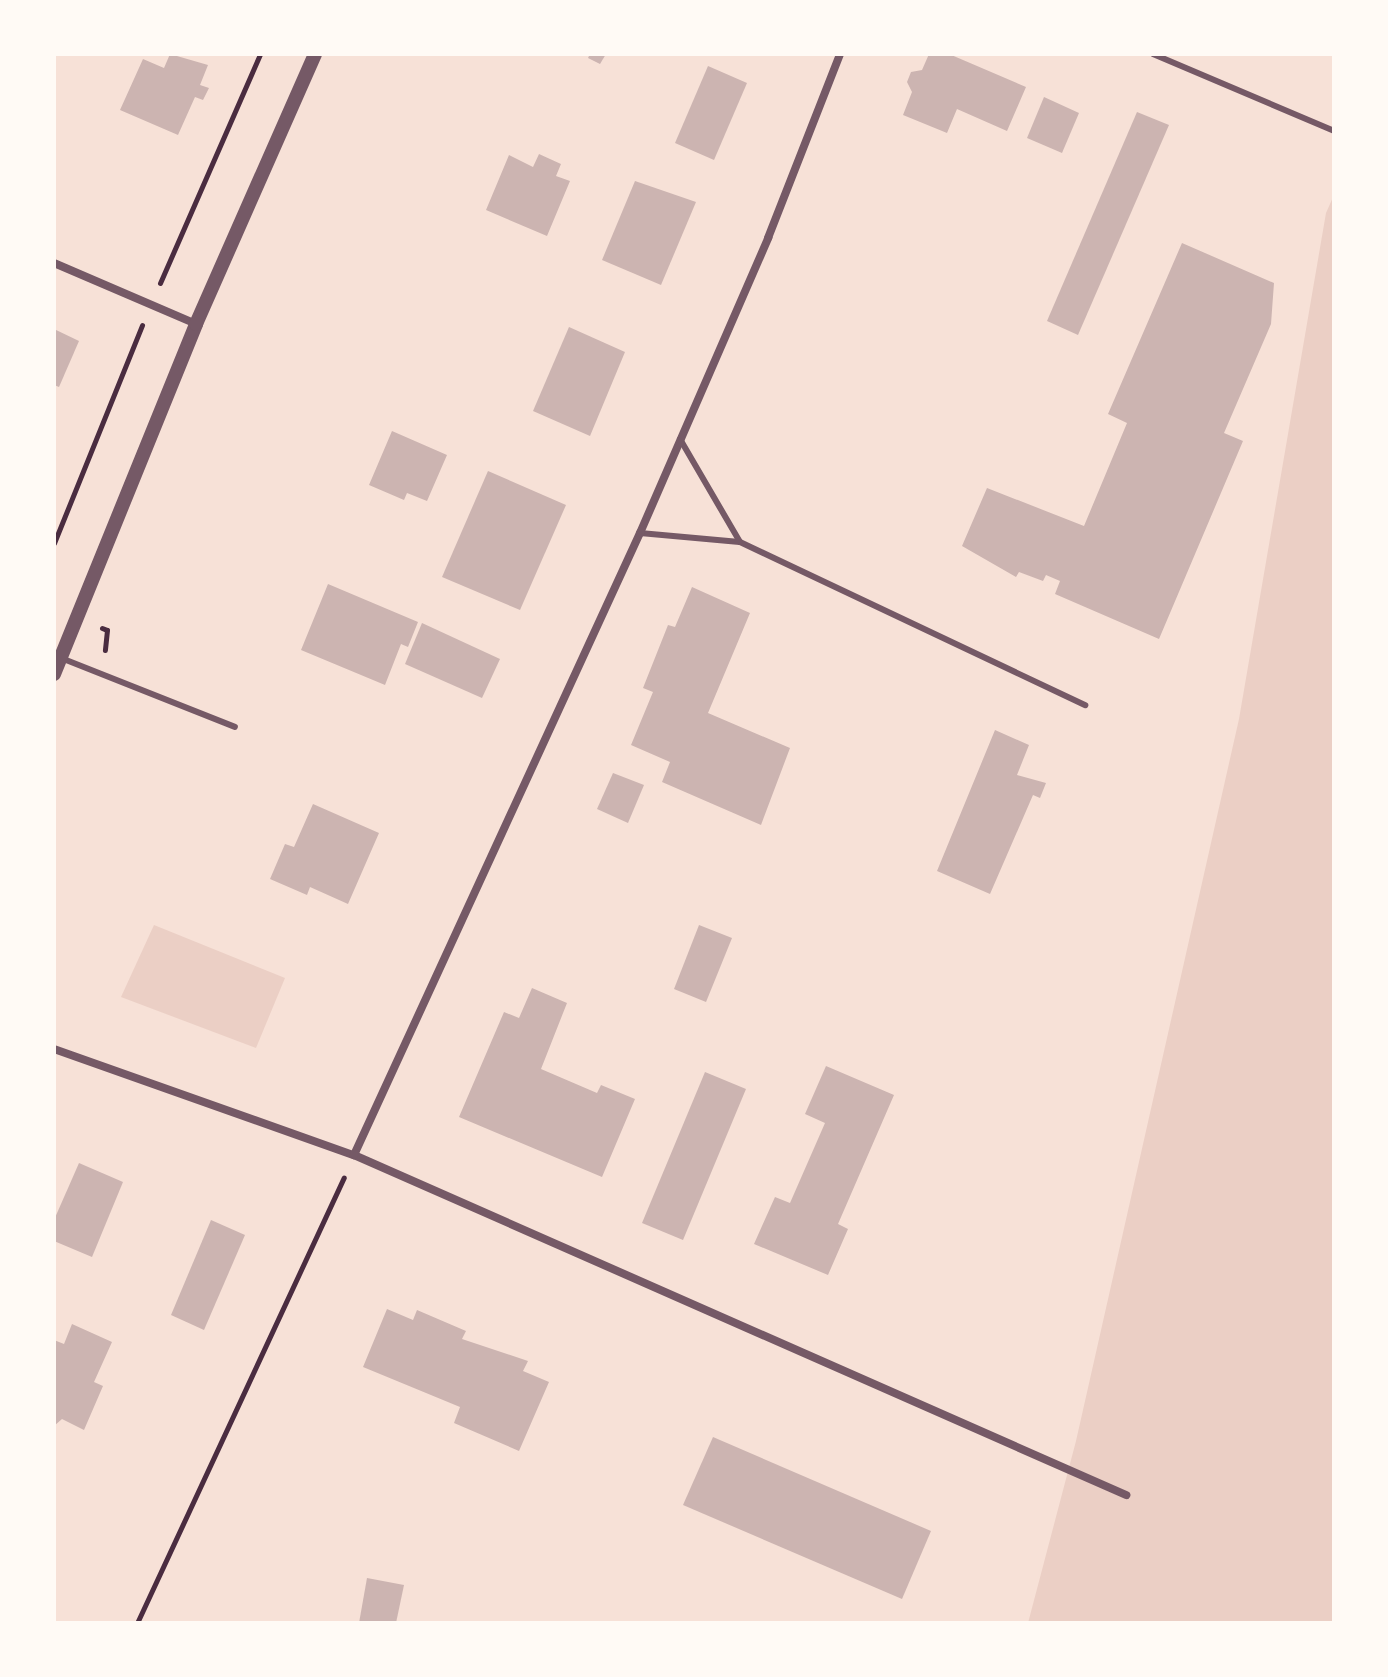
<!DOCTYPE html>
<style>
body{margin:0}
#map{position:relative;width:1388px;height:1677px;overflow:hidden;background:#f7e1d7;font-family:"Public Sans",sans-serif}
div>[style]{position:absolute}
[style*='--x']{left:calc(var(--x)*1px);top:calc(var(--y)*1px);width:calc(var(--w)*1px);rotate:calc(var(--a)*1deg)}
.green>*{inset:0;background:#ebcfc5}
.building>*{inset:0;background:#ccb4b1}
.path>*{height:5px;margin:-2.5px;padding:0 2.5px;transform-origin:2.5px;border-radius:2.5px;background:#4a2c40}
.service>*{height:6px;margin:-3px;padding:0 3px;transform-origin:3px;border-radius:3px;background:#755966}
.minor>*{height:8px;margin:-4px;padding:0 4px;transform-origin:4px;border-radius:4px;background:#755966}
.tertiary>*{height:14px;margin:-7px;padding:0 7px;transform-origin:7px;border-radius:7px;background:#755966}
span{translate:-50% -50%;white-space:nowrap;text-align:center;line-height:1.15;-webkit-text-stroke:8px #fffaf5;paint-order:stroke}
.frame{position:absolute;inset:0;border:56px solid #fffaf5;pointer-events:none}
</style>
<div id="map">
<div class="green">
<div style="clip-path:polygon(1334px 195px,1334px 1623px,1028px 1623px,1076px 1441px,1239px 719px,1326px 213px)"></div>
<div style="clip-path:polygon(154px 925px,285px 978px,256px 1048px,121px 997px)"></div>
</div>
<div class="building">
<div style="clip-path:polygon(170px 54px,208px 65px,200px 85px,209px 88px,203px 100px,195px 97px,178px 135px,120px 110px,143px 59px,164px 68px)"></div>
<div style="clip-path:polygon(590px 54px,606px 54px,600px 64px,588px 58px)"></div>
<div style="clip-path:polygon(929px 54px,949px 54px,1026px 87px,1007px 131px,957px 109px,947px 133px,903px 115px,912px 92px,907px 82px,911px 72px,922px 70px)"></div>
<div style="clip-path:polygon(708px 66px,747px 83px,714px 160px,675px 143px)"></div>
<div style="clip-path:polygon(1044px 97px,1079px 113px,1062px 153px,1027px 138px)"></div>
<div style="clip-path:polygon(1137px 112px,1169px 125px,1078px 335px,1047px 321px)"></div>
<div style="clip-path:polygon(539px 154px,561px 164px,556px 176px,570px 181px,547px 236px,486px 210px,509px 155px,533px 167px)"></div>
<div style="clip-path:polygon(635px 181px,696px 202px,661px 285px,602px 260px)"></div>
<div style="clip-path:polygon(1182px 243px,1274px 283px,1271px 324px,1224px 433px,1243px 441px,1159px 639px,1055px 594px,1060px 581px,1046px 575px,1043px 581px,1019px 572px,1016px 577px,962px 546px,987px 488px,1084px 526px,1127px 423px,1108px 414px)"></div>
<div style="clip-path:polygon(569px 327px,625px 352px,590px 436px,533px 411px)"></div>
<div style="clip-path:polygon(54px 329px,79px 341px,59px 387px,54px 385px)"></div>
<div style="clip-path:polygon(392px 431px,447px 455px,427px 501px,407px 493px,404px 500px,369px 485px)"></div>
<div style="clip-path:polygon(488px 471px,566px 505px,520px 610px,442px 577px)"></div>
<div style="clip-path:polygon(328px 584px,418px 622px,408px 647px,401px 644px,385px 685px,301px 650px)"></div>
<div style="clip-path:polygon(692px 587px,750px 613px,708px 713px,790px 748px,761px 825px,662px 782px,670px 762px,631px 745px,653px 692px,643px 688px,668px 625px,675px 627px)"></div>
<div style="clip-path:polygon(422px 623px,500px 659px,482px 698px,405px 664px)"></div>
<div style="clip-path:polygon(995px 730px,1029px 745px,1017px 775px,1046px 783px,1040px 798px,1033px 795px,990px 894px,937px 871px)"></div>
<div style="clip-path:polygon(613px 773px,644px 785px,628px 823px,597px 809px)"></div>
<div style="clip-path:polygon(313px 804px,379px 833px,348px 904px,310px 887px,307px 895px,270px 879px,285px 844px,294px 847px)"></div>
<div style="clip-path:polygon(699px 925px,732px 938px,706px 1002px,674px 989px)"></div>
<div style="clip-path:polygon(532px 988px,567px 1003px,541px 1069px,597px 1093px,601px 1085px,635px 1099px,602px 1177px,459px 1117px,504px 1012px,519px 1018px)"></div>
<div style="clip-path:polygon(826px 1066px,894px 1095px,838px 1224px,848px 1229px,828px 1275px,754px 1244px,775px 1197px,790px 1203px,825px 1123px,805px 1114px)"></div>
<div style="clip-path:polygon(705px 1072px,746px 1089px,683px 1240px,642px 1223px)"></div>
<div style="clip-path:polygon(79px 1163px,123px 1182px,92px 1257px,54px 1241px,54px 1220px)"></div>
<div style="clip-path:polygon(211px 1220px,245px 1235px,204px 1330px,171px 1315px)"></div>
<div style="clip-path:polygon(387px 1309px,413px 1320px,417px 1310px,466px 1331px,462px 1339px,528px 1361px,523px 1371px,549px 1382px,519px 1451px,454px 1423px,460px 1407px,363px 1367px)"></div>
<div style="clip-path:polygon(72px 1324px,112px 1342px,94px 1382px,103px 1386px,84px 1430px,62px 1419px,54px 1426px,54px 1340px,64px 1344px)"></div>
<div style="clip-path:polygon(713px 1437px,931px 1531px,902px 1599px,683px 1505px)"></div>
<div style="clip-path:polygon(367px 1578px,404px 1585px,396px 1623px,359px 1623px)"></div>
</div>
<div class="path">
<div style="--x:160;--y:283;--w:250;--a:-66.4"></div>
<div style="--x:54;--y:543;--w:235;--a:-68"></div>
<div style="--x:102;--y:628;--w:5;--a:22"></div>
<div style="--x:107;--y:630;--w:20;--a:96"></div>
<div style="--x:137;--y:1623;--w:491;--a:-65.1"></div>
</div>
<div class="service">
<div style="--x:1153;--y:54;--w:197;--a:23"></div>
<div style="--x:680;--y:439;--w:119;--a:59.8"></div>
<div style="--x:740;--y:542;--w:382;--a:25.3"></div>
<div style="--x:640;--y:533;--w:100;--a:5.1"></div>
<div style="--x:61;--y:658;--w:187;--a:21.6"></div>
</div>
<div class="minor">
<div style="--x:54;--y:263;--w:155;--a:23.2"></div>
<div style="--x:54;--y:1049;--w:318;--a:19.5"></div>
<div style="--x:354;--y:1155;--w:844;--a:23.77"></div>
<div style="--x:354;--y:1155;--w:685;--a:-65.31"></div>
<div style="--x:640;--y:533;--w:322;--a:-66.5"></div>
<div style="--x:768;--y:238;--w:198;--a:-68.6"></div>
</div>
<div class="tertiary">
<div style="--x:54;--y:674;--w:378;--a:-67.9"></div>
<div style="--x:196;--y:324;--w:295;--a:-66.2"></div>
</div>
<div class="frame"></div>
</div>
